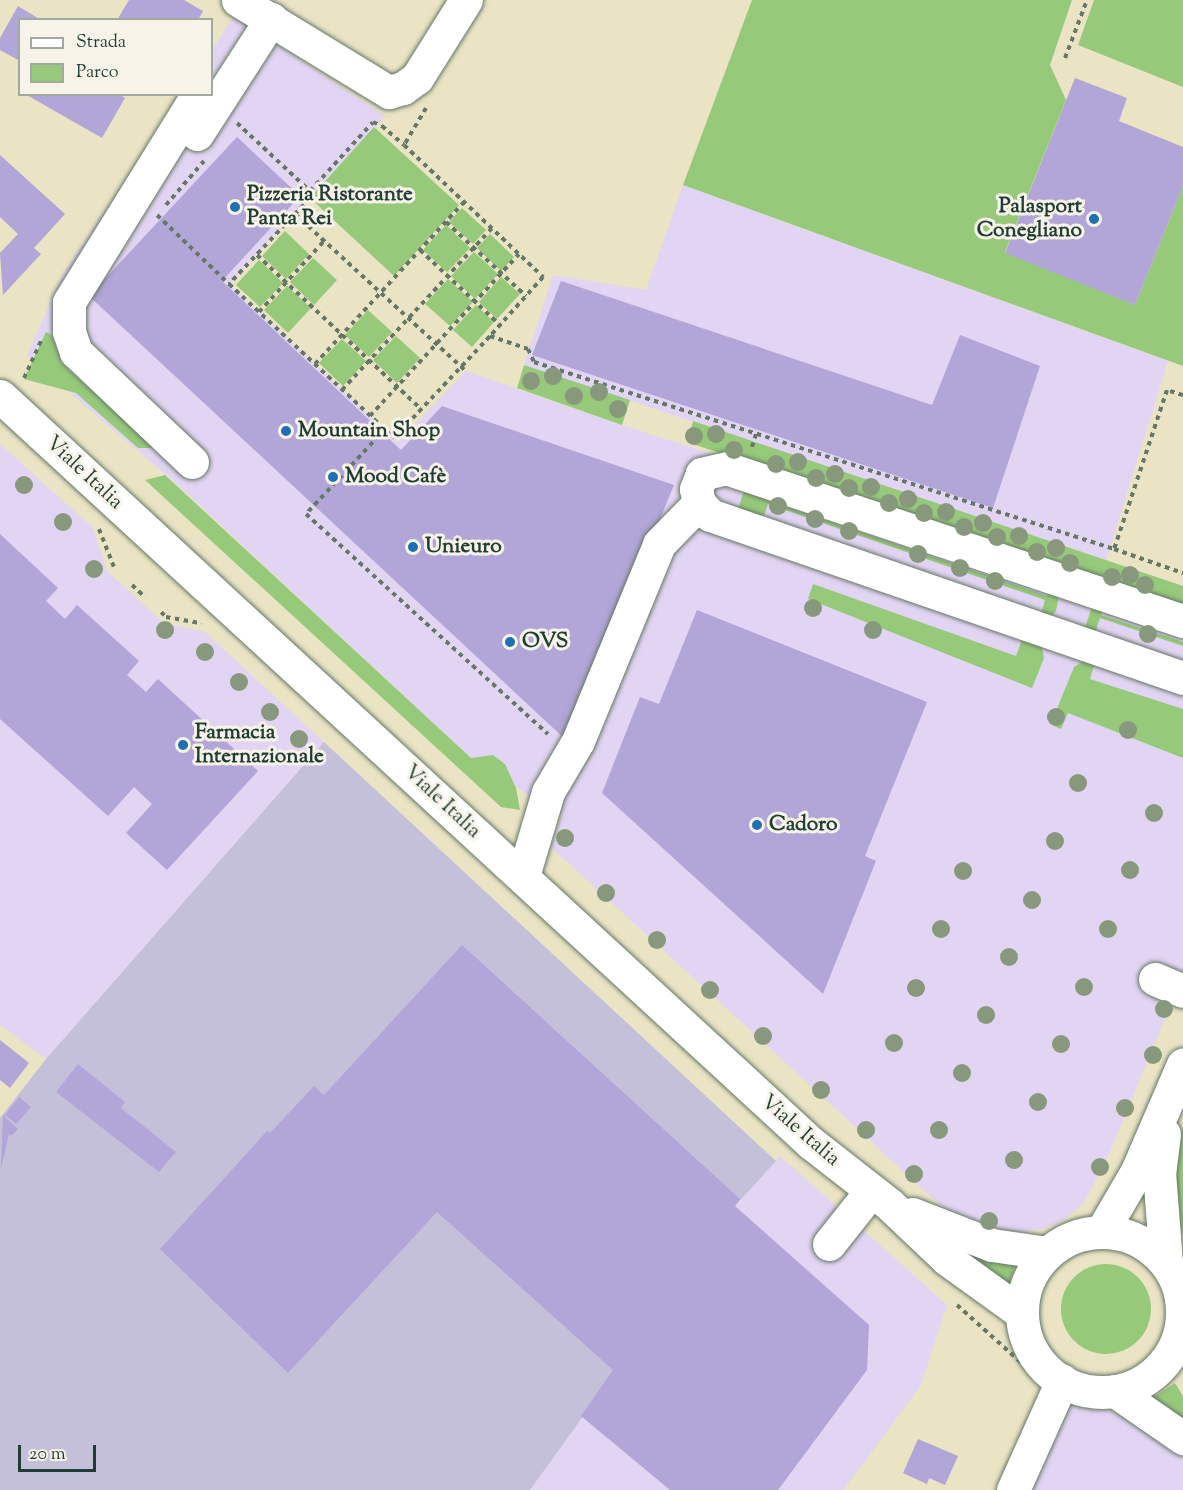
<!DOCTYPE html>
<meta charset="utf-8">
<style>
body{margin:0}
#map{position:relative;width:1183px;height:1490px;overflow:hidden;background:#eae4c5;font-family:"Sorts Mill Goudy",serif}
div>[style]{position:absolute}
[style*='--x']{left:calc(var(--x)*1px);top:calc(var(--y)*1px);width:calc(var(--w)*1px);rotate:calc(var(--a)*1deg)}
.built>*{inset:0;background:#e2d4f3}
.industrial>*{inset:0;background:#c5c0da}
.green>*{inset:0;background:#96c97a}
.round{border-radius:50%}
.building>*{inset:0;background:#b2a5d7}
.path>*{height:4px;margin-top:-2px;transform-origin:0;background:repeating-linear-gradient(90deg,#667767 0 4.5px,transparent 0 9px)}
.roads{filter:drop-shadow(0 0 2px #667767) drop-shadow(0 0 2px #667767)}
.minor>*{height:33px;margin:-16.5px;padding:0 16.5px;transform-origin:16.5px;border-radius:16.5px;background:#fff}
.major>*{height:33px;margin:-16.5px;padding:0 16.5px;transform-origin:16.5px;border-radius:16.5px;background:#fff}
.major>.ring{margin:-16.5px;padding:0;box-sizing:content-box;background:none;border:33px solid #fff;border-radius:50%}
.trees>*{width:18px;height:18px;margin:-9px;border-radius:50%;background:#88987d}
.dots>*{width:16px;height:16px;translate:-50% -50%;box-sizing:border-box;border:3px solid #f7f3e8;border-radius:50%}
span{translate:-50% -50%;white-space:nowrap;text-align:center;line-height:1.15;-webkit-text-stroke:6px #f7f3e8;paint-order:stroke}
.poi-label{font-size:21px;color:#1f3d34;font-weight:700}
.left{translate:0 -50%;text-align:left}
.right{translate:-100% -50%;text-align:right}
.street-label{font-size:21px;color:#1f3d34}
.legend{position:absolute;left:18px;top:18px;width:195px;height:78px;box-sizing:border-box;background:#f7f3e8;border:2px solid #a1aaa0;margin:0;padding:8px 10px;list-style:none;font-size:18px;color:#1f3d34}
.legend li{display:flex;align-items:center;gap:12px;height:30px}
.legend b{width:30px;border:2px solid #a1aaa0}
.scale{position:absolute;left:18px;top:1445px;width:78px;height:27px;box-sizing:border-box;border:3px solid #1f3d34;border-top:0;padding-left:8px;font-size:18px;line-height:21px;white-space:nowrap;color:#1f3d34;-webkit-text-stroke:4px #f7f3e8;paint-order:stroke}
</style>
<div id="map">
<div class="built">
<div style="clip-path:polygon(234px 16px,385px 116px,229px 284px,398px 442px,466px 371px,622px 425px,1183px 605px,1183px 975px,1108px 1157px,1083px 1204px,1062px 1221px,1039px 1230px,1009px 1233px,963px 1223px,941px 1206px,551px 847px,561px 816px,471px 758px,180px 487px,27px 356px,62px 275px,182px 95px,212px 94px,212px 50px)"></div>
<div style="clip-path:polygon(683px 185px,1168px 361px,1106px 561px,524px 365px,553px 275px,646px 290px)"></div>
<div style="clip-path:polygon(0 444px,93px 528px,107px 571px,164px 623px,205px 632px,324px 742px,46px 1059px,0 1025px)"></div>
<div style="clip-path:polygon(780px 1156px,947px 1305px,921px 1385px,863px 1464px,843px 1490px,530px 1490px,735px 1206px)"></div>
<div style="clip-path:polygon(1084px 1402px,1118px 1414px,1183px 1454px,1183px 1490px,1027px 1490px,1068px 1408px)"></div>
</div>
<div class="industrial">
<div style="clip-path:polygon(324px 742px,776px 1161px,735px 1206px,530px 1490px,0 1490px,0 1118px,46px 1059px)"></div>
</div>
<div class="green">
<div style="clip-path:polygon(752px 0,1072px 0,1050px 65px,1066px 100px,1005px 252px,1135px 305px,1183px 186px,1183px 366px,683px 185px)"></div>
<div style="clip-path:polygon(1094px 0,1183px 0,1183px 87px,1078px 45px)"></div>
<div style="clip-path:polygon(374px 127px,459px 205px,394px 276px,310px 198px)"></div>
<div style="clip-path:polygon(462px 208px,486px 230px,473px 244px,449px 222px)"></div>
<div style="clip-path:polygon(446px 225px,470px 248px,447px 272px,423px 250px)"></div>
<div style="clip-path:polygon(285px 231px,309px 254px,286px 279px,262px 256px)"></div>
<div style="clip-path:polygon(490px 234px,514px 257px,501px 271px,477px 248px)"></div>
<div style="clip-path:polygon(474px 252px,498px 274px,475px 299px,451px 276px)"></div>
<div style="clip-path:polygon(313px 258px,337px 280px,314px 305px,290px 282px)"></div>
<div style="clip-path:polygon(259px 260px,283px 283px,260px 307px,236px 285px)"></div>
<div style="clip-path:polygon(501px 277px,520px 294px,497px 319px,479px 302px)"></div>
<div style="clip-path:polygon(448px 279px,473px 302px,450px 326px,425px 304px)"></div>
<div style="clip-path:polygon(287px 286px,311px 308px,288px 333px,264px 310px)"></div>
<div style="clip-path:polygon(476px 305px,494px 322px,472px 347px,453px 330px)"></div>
<div style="clip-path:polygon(368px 310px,392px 332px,369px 357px,345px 335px)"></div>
<div style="clip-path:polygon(46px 332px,52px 335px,61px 362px,144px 439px,161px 443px,159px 448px,138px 448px,76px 393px,24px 379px)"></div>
<div style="clip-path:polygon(396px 336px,420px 358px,397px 383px,373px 360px)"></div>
<div style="clip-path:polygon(342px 339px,366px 361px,343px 386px,319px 363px)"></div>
<div style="clip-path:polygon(524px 365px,630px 400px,622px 425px,517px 388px)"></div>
<div style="clip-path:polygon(693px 421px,1183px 586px,1183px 609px,687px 442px)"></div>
<div style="clip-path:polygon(165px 475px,471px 758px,493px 755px,505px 764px,516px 788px,520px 810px,501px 807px,145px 480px)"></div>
<div style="clip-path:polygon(746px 486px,771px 495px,769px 501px,1047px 596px,1050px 589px,1059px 595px,1056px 611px,1052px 616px,1040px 618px,1045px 600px,768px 504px,762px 522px,736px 514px)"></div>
<div style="clip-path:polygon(813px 584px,1016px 656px,1023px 637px,1042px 647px,1044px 658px,1032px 688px,808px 599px)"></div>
<div style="clip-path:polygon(1092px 607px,1103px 608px,1101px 615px,1183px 642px,1183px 646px,1100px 618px,1094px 636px,1084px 630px)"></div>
<div style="clip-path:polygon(1086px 659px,1095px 662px,1090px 679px,1183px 709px,1183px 758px,1068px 713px,1061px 729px,1054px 726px,1052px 721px,1074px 667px)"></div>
<div style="clip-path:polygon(1183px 1127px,1183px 1237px,1175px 1197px,1178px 1143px)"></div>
<div style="clip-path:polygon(951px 1246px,1017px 1260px,1009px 1284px)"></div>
<div class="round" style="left:1061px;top:1264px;width:90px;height:90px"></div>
<div style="clip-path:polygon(1175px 1383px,1183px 1396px,1183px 1425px,1147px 1402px)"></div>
</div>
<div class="building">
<div style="clip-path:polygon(129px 0,184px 0,203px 11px,198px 20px,117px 20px)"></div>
<div style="clip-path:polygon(18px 6px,41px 20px,20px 20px,20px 61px,0 50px,0 38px)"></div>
<div style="clip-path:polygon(1075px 78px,1127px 98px,1119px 121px,1183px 147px,1183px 186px,1135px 305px,1005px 253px)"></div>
<div style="clip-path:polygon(25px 94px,119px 94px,125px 98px,102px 138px)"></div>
<div style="clip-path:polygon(237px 137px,300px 196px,222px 281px,401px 450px,442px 406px,674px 485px,574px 730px,565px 739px,89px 296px)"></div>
<div style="clip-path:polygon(0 155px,65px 214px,34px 248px,41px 254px,3px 295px,0 253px,18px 234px,0 217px)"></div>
<div style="clip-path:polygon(561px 281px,932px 405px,960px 335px,1040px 366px,993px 508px,532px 355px)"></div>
<div style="clip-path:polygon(0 534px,58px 588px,46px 601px,65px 619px,77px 605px,139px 661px,127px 675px,146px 692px,158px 679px,258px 771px,167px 870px,126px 833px,152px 804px,134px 787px,108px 816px,0 719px)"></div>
<div style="clip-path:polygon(697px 610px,927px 702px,865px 856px,876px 861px,823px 994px,602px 793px,640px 697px,659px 704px)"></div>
<div style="clip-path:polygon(462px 945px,740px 1199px,735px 1206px,869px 1325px,867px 1370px,778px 1490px,670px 1490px,581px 1416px,613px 1370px,437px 1212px,288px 1373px,160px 1249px,267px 1131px,270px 1133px,314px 1086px,324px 1095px)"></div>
<div style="clip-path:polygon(0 1040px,29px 1063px,10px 1088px,0 1080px)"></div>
<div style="clip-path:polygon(78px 1064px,125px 1102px,121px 1108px,176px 1152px,159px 1172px,56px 1092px)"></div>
<div style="clip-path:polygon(19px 1097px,31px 1107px,16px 1124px,5px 1115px)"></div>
<div style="clip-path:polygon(3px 1115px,18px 1129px,11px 1136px,9px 1134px,1px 1169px)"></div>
<div style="clip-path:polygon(918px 1439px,958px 1456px,945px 1485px,929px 1478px,927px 1484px,903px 1473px)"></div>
</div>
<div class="path">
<div style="--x:1065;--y:58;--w:62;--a:-69.2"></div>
<div style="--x:426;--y:108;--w:43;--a:120.7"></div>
<div style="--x:404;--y:145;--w:192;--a:43.5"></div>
<div style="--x:543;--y:277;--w:79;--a:131.9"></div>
<div style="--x:490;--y:336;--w:40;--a:18.9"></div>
<div style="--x:528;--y:349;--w:14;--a:65"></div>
<div style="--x:534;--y:362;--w:609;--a:17.87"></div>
<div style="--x:237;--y:123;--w:100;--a:43"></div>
<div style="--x:310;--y:191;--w:7;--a:90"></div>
<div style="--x:310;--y:198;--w:118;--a:133.3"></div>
<div style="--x:229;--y:284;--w:226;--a:43"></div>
<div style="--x:394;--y:438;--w:140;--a:-46.7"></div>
<div style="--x:382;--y:126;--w:29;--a:41"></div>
<div style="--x:310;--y:191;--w:93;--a:-47.6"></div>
<div style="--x:373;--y:122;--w:10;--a:24"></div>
<div style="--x:166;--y:205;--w:58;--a:-49.2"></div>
<div style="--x:295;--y:214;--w:232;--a:42.6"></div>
<div style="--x:157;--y:215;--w:100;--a:43.8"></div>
<div style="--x:446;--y:222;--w:109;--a:42.8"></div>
<div style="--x:420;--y:250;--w:110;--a:43.2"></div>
<div style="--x:257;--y:255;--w:225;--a:43.2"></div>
<div style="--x:259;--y:312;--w:96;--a:-47.5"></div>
<div style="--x:315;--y:364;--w:220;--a:-47.4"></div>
<div style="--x:24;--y:378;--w:41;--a:-65.3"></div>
<div style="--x:342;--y:390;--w:221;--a:-47.2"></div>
<div style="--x:1183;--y:395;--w:17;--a:-163"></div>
<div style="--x:1167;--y:390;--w:168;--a:108.4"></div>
<div style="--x:1114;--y:549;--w:73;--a:19.2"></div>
<div style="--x:370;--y:416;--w:220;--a:-47.4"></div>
<div style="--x:385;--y:429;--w:116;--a:132.9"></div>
<div style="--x:306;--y:514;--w:327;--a:42.3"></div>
<div style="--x:752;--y:447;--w:14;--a:-73"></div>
<div style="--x:99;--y:529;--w:41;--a:68.5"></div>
<div style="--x:132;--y:585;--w:18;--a:43"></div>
<div style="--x:161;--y:612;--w:7;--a:45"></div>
<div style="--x:166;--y:617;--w:36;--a:10"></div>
<div style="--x:957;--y:1305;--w:103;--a:41.9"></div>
</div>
<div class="roads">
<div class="minor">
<div style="--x:238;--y:0;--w:177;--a:31.4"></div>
<div style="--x:389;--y:92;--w:15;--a:-16"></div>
<div style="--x:403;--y:88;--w:17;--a:-36"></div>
<div style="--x:417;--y:78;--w:92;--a:-57.9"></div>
<div style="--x:197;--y:134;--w:137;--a:-57.2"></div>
<div style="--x:192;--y:462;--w:160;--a:-136.5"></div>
<div style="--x:76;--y:352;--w:21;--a:-109"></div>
<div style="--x:69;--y:332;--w:30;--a:-90"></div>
<div style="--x:69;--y:302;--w:245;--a:-58.2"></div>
<div style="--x:1183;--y:621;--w:481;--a:-161.5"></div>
<div style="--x:727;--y:468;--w:26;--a:167"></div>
<div style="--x:702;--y:474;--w:16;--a:112"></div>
<div style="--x:696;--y:489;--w:14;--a:78"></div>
<div style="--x:699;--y:503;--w:16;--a:47"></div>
<div style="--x:710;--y:515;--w:500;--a:19.01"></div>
<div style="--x:523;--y:876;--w:88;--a:-73.4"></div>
<div style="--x:548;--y:792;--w:59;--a:-59.5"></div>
<div style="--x:578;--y:741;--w:213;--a:-67.6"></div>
<div style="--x:659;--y:544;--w:57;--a:-45.7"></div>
<div style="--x:1155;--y:979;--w:30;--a:23"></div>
<div style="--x:1164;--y:1134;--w:38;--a:97"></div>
<div style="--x:1159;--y:1172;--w:91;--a:85.6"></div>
<div style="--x:1102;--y:1231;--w:69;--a:-59.7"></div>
<div style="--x:1137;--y:1171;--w:116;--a:-66.7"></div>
<div style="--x:829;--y:1244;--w:68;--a:-51.6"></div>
<div style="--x:1013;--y:1490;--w:120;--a:-65.8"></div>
</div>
<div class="major">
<div style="--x:0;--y:396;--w:1103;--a:42.65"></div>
<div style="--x:811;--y:1143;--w:99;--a:38"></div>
<div style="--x:889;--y:1204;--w:80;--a:43.5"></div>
<div style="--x:947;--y:1259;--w:92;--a:35.8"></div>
<div style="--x:912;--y:1214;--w:86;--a:21.2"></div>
<div style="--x:992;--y:1245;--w:56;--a:8.3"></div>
<div class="ring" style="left:1022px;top:1232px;width:127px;height:127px"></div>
<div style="--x:1115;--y:1391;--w:83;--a:34.7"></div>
</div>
</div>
<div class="trees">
<div style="left:553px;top:376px"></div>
<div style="left:531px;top:381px"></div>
<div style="left:599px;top:392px"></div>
<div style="left:574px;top:396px"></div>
<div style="left:618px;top:409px"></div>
<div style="left:716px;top:434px"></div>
<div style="left:694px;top:436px"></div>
<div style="left:734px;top:450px"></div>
<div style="left:798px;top:462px"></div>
<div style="left:776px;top:464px"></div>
<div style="left:835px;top:474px"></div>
<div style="left:816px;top:478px"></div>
<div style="left:24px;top:485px"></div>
<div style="left:871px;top:487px"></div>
<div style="left:849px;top:488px"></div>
<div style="left:908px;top:499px"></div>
<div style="left:889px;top:503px"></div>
<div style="left:778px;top:506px"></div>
<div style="left:946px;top:512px"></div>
<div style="left:924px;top:513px"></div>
<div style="left:815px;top:519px"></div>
<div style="left:63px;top:522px"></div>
<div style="left:983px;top:523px"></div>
<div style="left:964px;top:527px"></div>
<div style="left:849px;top:531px"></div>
<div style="left:1019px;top:536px"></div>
<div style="left:997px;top:537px"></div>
<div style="left:1056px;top:548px"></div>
<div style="left:1037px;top:552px"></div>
<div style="left:918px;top:554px"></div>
<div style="left:1070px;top:563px"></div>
<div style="left:960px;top:568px"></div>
<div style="left:94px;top:569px"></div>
<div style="left:1130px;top:575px"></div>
<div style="left:1112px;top:577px"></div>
<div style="left:995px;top:581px"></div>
<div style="left:1145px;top:585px"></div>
<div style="left:813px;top:608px"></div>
<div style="left:165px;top:630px"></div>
<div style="left:873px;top:630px"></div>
<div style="left:1148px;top:634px"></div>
<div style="left:205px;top:652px"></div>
<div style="left:239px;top:682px"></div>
<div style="left:270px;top:712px"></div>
<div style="left:1056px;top:717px"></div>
<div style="left:1128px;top:730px"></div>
<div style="left:299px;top:739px"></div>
<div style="left:1078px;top:783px"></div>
<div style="left:1154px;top:813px"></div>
<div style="left:565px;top:838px"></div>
<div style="left:1055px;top:841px"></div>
<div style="left:1130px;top:870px"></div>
<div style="left:963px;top:871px"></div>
<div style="left:606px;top:893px"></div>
<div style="left:1032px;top:900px"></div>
<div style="left:941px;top:929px"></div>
<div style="left:1108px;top:929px"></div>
<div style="left:657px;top:940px"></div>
<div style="left:1009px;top:957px"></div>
<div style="left:1084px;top:987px"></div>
<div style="left:916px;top:988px"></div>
<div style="left:710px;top:990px"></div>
<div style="left:1164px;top:1009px"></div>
<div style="left:986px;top:1015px"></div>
<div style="left:763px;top:1036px"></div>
<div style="left:894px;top:1043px"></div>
<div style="left:1061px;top:1044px"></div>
<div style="left:1153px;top:1055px"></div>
<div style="left:962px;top:1073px"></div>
<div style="left:821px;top:1090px"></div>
<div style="left:1038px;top:1102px"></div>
<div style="left:1125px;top:1108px"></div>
<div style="left:866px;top:1130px"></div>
<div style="left:939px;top:1130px"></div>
<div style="left:1014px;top:1160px"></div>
<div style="left:1100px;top:1167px"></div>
<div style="left:914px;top:1174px"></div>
<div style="left:989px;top:1221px"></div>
</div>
<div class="dots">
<div style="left:235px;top:207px;background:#1f6fb2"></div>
<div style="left:1094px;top:219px;background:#1f6fb2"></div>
<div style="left:286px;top:431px;background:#1f6fb2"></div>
<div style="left:333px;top:477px;background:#1f6fb2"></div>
<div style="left:413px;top:547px;background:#1f6fb2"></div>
<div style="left:510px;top:642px;background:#1f6fb2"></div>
<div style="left:183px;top:745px;background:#1f6fb2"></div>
<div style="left:757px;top:825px;background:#1f6fb2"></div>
</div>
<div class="poi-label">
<span class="left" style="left:247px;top:207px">Pizzeria Ristorante<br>Panta Rei</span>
<span class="right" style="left:1082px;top:219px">Palasport<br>Conegliano</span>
<span class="left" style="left:298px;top:431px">Mountain Shop</span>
<span class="left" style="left:345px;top:477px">Mood Cafè</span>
<span class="left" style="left:425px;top:547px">Unieuro</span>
<span class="left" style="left:522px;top:642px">OVS</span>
<span class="left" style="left:195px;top:745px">Farmacia<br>Internazionale</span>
<span class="left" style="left:769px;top:825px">Cadoro</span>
</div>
<div class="street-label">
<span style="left:84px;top:473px;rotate:43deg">Viale Italia</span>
<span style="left:442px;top:802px;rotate:43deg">Viale Italia</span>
<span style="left:800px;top:1131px;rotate:41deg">Viale Italia</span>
</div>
<ul class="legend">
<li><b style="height:8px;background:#fff"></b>Strada</li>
<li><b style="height:16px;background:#96c97a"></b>Parco</li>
</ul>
<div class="scale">20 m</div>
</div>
